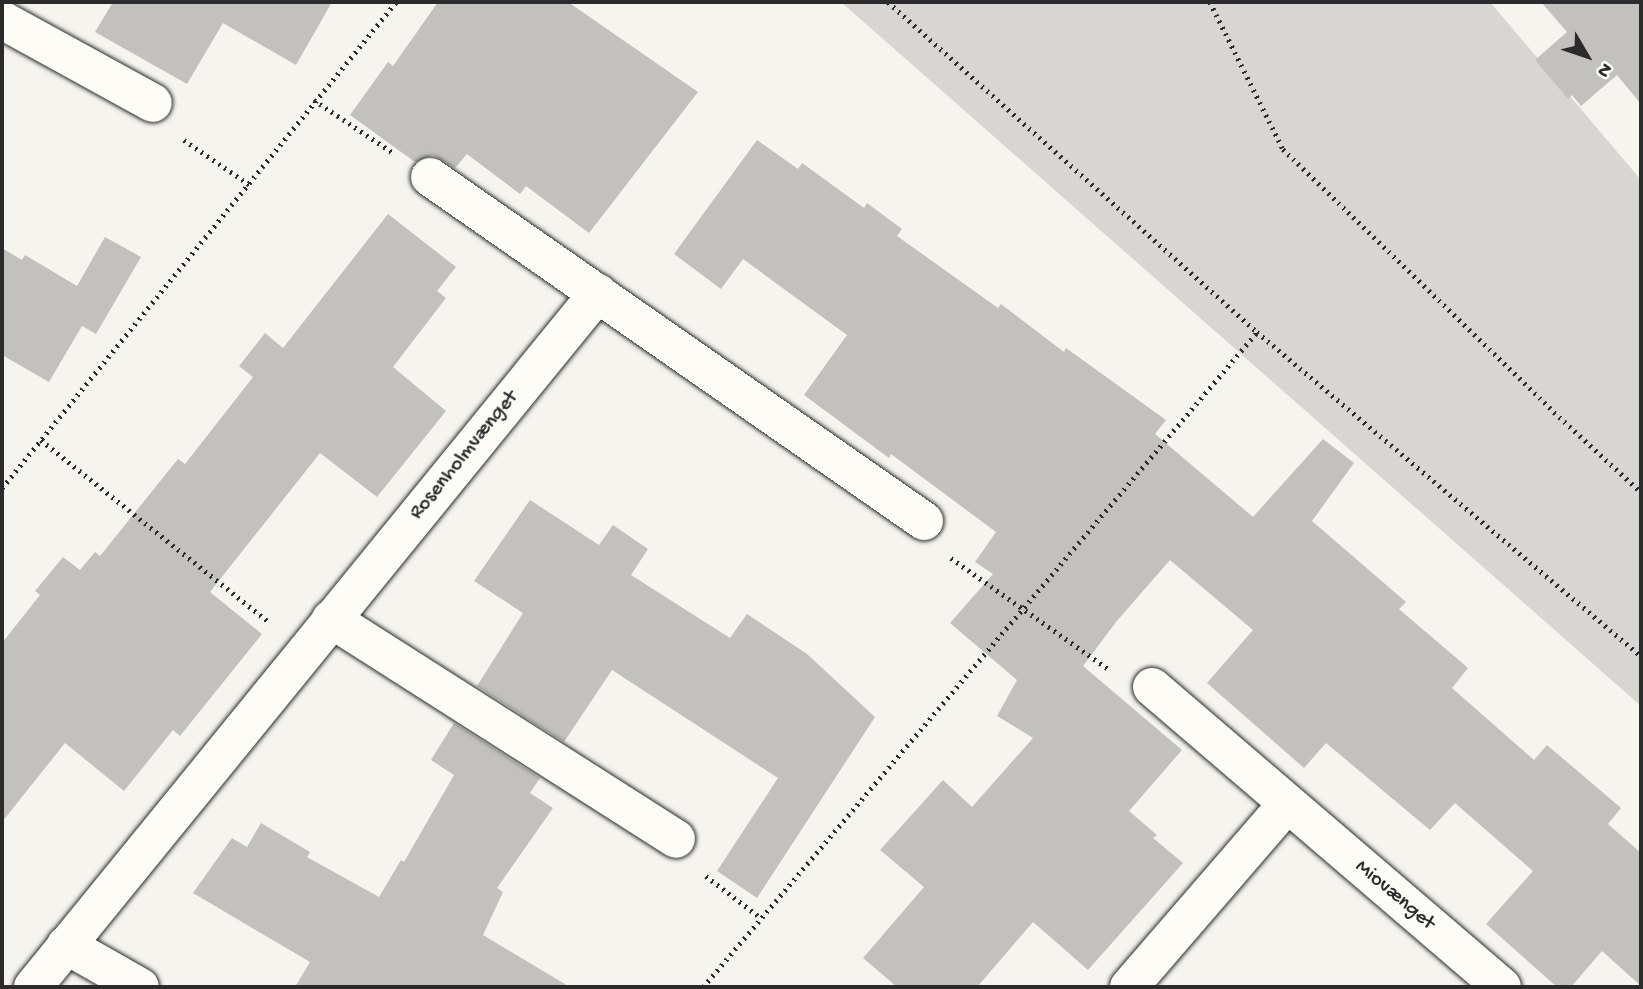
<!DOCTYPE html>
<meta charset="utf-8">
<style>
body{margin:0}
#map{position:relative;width:1643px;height:989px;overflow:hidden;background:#f5f4ef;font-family:"Gochi Hand",sans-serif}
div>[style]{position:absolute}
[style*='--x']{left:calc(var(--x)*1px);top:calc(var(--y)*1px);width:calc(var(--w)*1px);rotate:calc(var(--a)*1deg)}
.green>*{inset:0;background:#d7d6d2}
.building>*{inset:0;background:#c2c1be}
.path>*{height:4.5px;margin-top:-2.25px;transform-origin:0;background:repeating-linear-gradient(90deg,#2b2b2b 0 2px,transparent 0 7px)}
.roads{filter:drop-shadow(0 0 2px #2b2b2b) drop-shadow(0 0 2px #2b2b2b)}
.minor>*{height:38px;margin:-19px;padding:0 19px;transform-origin:19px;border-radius:19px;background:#fdfcf7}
span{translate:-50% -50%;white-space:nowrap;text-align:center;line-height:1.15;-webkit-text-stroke:5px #fdfcf7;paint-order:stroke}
.street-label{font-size:21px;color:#2b2b2b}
.frame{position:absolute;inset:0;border:4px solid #2b2b2b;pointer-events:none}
.north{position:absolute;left:1552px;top:21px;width:70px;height:70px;-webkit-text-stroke:5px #fdfcf7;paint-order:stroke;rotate:129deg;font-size:19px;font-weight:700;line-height:28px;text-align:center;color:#2b2b2b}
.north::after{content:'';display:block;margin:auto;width:24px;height:32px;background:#2b2b2b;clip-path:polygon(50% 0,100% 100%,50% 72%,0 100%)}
</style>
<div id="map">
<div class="green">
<div style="clip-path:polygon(841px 2px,1490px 2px,1641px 180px,1641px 706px)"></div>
</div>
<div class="building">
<div style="clip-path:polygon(113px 2px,332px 2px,296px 65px,223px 23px,187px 84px,95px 32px)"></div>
<div style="clip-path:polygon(438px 2px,568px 2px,698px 92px,589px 233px,526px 186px,520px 194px,467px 154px,455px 168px,433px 155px,415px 162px,350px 115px,388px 62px,393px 66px)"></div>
<div style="clip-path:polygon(1541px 2px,1641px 2px,1641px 104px,1617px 75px,1581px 106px,1572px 95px,1568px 99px,1535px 60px,1567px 32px)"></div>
<div style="clip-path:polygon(757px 140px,798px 169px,802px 163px,864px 208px,867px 203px,902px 229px,897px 236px,998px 308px,1001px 304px,1064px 352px,1066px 348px,1166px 420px,1155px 434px,1253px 517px,1323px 439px,1354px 463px,1312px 521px,1406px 602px,1399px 609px,1468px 668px,1452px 688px,1534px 760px,1547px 745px,1621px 808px,1608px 824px,1641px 853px,1641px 986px,1602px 951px,1571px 987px,1557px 987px,1486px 924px,1533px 871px,1455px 803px,1430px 830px,1326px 743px,1304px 768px,1207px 683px,1253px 630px,1170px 560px,1116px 622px,1083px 666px,1182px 750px,1129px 811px,1157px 835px,1153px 838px,1183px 863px,1088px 970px,1033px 922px,977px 987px,897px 987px,863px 958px,924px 887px,880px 850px,943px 780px,972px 807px,1033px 738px,997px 716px,1017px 680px,950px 623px,993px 574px,975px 562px,996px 532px,891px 454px,889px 458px,804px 395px,847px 335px,743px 259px,721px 289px,674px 254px)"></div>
<div style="clip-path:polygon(388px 214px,456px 267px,437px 291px,446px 298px,393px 367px,446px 411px,377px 497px,320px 453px,210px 592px,262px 634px,180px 736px,173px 730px,124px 791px,65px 743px,2px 822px,2px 643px,40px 595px,35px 591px,63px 557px,80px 570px,95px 552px,100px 556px,178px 459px,185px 464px,253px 377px,239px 366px,265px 333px,283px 348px)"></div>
<div style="clip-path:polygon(105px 237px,141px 257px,96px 334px,82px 326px,49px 382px,2px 355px,2px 248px,22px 260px,25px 255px,77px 286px)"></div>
<div style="clip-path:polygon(530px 500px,599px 545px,613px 525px,648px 549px,631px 575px,730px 638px,747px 614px,807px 654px,875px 717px,757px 898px,717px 871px,778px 778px,612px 670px,564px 742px,477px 686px,523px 613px,474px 581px)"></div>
<div style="clip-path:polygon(454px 723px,540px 778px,530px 793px,553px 808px,497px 888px,503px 892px,483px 935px,570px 987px,295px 987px,310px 962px,193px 893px,232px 838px,247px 847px,261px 823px,310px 852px,307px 857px,379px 897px,401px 860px,404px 862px,454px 775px,431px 760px)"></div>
</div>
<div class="path">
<div style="--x:888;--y:2;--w:495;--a:41.8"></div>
<div style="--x:1257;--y:332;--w:502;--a:40.16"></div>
<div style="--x:1210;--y:2;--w:164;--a:63.6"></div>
<div style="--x:1283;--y:149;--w:378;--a:44.1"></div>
<div style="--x:1554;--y:412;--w:118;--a:42.6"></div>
<div style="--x:314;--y:100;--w:94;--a:33.7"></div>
<div style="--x:184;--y:140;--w:80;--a:34.3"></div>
<div style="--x:41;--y:440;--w:290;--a:38.6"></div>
<div style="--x:2;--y:488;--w:626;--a:-50.97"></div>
<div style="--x:951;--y:558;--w:194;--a:35.2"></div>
<div style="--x:706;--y:876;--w:69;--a:37.4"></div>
<div style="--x:703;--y:987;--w:858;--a:-49.78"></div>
</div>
<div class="roads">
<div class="minor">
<div style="--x:2;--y:20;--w:172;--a:28.8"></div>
<div style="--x:430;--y:177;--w:602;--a:34.85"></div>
<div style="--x:331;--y:619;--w:409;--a:32.5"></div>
<div style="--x:1152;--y:687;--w:461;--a:40.6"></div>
<div style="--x:66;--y:945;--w:85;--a:29.6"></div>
<div style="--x:33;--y:987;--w:895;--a:-50.85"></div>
<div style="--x:1129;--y:987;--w:242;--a:-49.2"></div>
</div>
</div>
<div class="street-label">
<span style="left:465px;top:456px;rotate:-51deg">Rosenholmvænget</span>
<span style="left:1394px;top:896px;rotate:40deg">Miovænget</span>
</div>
<div class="frame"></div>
<div class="north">N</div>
</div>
